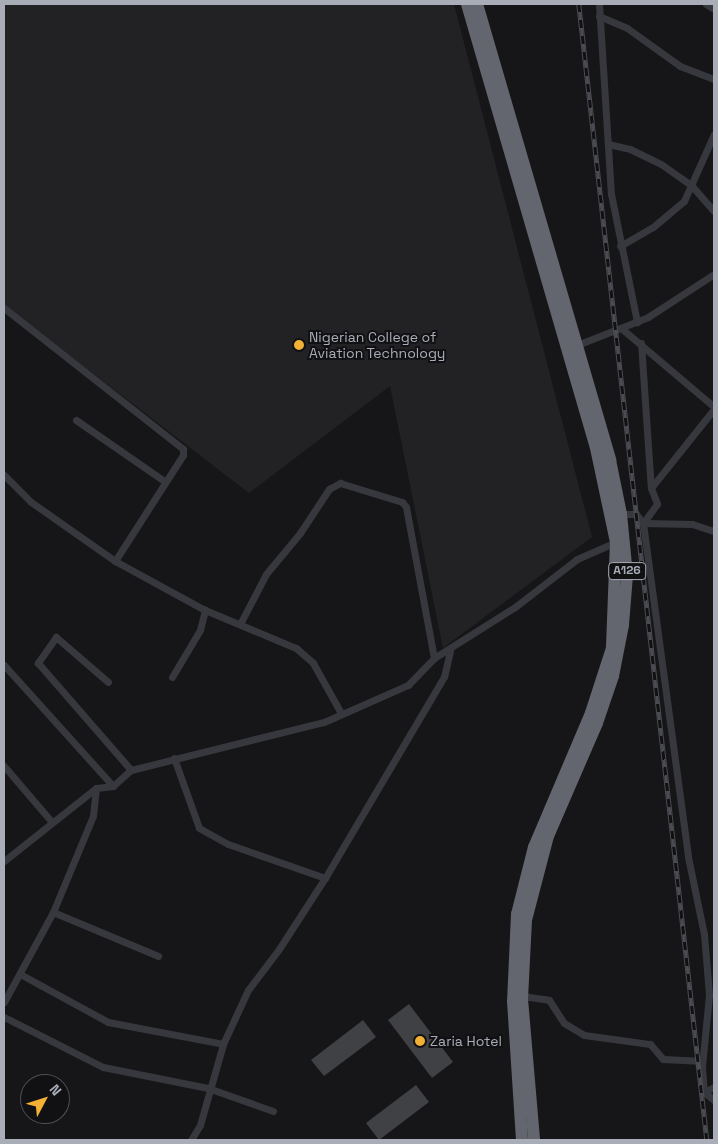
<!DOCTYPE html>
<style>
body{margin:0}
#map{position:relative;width:718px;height:1144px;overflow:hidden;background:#161618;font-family:"Space Grotesk",sans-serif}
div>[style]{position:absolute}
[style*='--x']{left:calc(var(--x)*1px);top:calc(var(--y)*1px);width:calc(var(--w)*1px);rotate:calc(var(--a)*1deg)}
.built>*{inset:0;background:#222225}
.building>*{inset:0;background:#404145}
.street>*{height:7px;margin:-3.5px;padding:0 3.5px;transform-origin:3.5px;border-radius:3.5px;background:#37383d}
.highway>*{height:12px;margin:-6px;padding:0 6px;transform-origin:6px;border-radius:6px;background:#63666e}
.rail>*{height:4.5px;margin-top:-2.25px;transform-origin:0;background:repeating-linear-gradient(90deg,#111113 0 8px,#4a4c52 0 16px);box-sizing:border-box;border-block:1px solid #4a4c52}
.dots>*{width:14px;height:14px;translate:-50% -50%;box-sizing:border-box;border:2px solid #111113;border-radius:50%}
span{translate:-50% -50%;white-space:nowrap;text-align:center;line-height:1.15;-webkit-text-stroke:4px #111113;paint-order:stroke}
.shield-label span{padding:1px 4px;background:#111113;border:1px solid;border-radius:4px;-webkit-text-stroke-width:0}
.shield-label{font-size:12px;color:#a8adb8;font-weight:700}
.poi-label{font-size:14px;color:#a8adb8}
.left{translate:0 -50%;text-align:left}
.frame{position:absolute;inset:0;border:5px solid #a8adb8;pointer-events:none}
.north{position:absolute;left:20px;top:1074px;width:50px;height:50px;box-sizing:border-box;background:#111113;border:1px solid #4d4f55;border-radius:50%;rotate:50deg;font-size:14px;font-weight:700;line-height:20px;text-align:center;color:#a8adb8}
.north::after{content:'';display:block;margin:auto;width:18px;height:22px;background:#f2b134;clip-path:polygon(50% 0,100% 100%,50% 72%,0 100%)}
</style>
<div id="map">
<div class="built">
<div style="clip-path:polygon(4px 4px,454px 4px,592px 537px,443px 648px,390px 386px,249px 493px,4px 305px)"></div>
</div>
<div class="building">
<div style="clip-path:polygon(409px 1004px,453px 1062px,432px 1078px,388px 1020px)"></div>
<div style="clip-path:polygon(363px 1020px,376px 1037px,324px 1076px,311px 1060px)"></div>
<div style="clip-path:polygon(416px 1085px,429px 1102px,379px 1140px,366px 1123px)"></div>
</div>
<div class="street">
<div style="--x:599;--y:4;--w:190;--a:86.4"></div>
<div style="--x:611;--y:194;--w:131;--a:78.5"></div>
<div style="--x:706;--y:4;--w:9;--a:32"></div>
<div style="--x:599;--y:16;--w:30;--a:23"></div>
<div style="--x:627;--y:28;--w:65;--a:35.6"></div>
<div style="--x:680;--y:66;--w:36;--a:21"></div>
<div style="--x:608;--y:144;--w:23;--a:13"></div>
<div style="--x:630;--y:149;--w:34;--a:26"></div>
<div style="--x:661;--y:164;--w:38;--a:35"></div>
<div style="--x:692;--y:186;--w:33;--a:49"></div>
<div style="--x:620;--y:246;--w:38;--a:-30"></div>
<div style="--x:653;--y:227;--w:40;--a:-40"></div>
<div style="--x:684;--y:201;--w:73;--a:-65.9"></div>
<div style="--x:4;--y:308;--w:228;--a:38.2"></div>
<div style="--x:183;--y:449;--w:6;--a:90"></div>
<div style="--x:183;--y:455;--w:126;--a:122.7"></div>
<div style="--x:621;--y:328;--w:122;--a:40.3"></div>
<div style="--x:641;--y:343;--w:145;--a:86.1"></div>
<div style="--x:577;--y:345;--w:76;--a:-21.5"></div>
<div style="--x:648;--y:317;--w:79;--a:-33.1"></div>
<div style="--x:714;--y:409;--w:101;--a:128.6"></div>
<div style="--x:651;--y:488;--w:17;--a:69"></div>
<div style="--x:657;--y:504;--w:24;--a:126"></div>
<div style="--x:643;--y:523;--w:337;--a:82.3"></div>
<div style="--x:688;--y:857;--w:79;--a:78.3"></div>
<div style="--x:704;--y:934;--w:61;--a:85.3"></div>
<div style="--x:709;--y:995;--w:71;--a:95.6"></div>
<div style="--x:702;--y:1066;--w:26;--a:86"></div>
<div style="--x:704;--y:1092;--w:13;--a:39"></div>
<div style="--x:76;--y:420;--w:107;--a:34.7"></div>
<div style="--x:4;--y:475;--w:38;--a:45"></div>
<div style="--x:31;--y:502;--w:103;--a:35.1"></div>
<div style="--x:115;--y:561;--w:102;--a:28.6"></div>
<div style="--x:205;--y:610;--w:99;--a:22.7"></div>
<div style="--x:296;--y:648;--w:23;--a:41"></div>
<div style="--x:313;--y:663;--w:57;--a:60.8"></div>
<div style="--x:621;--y:514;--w:15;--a:0"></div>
<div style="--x:636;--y:514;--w:11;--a:52"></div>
<div style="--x:643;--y:523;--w:49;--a:1.2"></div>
<div style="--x:692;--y:524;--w:23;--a:18"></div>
<div style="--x:240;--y:624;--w:56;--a:-62.5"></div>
<div style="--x:266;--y:574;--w:53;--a:-50.3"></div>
<div style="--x:300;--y:533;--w:53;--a:-56.6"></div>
<div style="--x:329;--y:489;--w:13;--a:-29"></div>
<div style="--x:340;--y:483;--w:65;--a:17"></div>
<div style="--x:402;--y:502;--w:6;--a:51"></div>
<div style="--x:406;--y:507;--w:154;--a:79.5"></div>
<div style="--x:4;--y:665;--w:163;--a:48"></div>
<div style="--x:172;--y:677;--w:55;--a:-59.2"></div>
<div style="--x:200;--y:630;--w:21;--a:-76"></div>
<div style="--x:108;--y:682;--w:69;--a:-139.1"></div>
<div style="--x:56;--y:637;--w:32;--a:125"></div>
<div style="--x:38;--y:663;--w:142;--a:49"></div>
<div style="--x:174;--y:758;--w:74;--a:70.3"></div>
<div style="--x:199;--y:828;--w:33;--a:29"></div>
<div style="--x:228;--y:844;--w:103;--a:19.3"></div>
<div style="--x:4;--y:766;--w:72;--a:49.5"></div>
<div style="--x:4;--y:861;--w:117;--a:-38.4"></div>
<div style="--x:96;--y:788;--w:17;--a:-7"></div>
<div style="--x:113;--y:786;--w:24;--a:-42"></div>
<div style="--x:131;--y:770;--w:199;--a:-14"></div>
<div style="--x:324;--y:722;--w:92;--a:-23.8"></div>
<div style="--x:408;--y:685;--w:37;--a:-46"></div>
<div style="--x:434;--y:658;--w:96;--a:-32.2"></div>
<div style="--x:515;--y:607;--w:78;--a:-37.7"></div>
<div style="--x:577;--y:559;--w:43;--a:-23.6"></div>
<div style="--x:53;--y:912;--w:114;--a:22.7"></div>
<div style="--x:20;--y:974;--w:100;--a:28.6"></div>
<div style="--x:108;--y:1022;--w:117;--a:10.8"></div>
<div style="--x:522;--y:996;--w:27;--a:8"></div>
<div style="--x:549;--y:1000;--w:27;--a:57"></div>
<div style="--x:564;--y:1023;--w:23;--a:31"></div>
<div style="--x:584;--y:1035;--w:67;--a:7.8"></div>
<div style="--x:650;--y:1044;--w:20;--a:49"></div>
<div style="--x:663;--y:1059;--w:35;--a:3"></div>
<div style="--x:698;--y:1061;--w:6;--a:51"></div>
<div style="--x:4;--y:1002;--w:102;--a:-61.4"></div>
<div style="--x:53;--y:912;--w:104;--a:-67.4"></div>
<div style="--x:93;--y:816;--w:28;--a:-84"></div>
<div style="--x:4;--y:1017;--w:111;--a:26.8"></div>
<div style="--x:103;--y:1067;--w:107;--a:11.3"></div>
<div style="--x:208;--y:1088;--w:69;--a:19.5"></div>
<div style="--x:704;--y:1092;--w:11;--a:-27"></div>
<div style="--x:191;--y:1140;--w:17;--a:-59"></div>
<div style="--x:200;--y:1125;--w:84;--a:-74.1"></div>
<div style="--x:223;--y:1044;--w:60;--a:-65.2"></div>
<div style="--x:248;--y:990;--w:51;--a:-52.9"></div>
<div style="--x:279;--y:949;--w:85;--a:-57.1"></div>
<div style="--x:325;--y:878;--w:234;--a:-59.4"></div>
<div style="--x:444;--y:677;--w:27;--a:-77"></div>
</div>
<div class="highway">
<div style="--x:467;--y:4;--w:462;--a:73.8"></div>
<div style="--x:596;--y:448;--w:96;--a:78"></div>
<div style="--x:616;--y:542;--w:106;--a:92.2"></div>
<div style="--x:612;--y:648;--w:68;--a:107.9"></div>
<div style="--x:591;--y:713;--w:146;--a:113"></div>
<div style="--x:534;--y:847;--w:69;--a:104.2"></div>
<div style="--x:517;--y:914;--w:87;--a:92.6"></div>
<div style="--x:513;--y:1001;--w:139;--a:86.3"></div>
<div style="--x:477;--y:4;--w:475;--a:73.7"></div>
<div style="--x:610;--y:460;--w:55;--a:78.5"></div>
<div style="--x:621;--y:514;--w:61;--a:84.4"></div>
<div style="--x:627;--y:575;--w:50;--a:94.6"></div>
<div style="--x:623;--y:625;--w:52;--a:101.1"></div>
<div style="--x:613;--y:676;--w:50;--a:108.8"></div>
<div style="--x:597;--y:723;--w:123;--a:113.4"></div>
<div style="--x:548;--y:836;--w:87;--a:104.7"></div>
<div style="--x:526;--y:920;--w:79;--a:92.9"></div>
<div style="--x:522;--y:999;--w:142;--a:85.1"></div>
</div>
<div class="rail">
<div style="--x:579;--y:4;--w:1143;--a:83.57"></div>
</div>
<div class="dots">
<div style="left:299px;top:345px;background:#f2b134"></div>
<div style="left:420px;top:1041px;background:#f2b134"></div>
</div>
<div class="shield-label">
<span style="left:627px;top:571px">A126</span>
</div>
<div class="poi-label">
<span class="left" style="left:309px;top:345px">Nigerian College of<br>Aviation Technology</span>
<span class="left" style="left:430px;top:1041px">Zaria Hotel</span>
</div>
<div class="frame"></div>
<div class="north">N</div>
</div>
